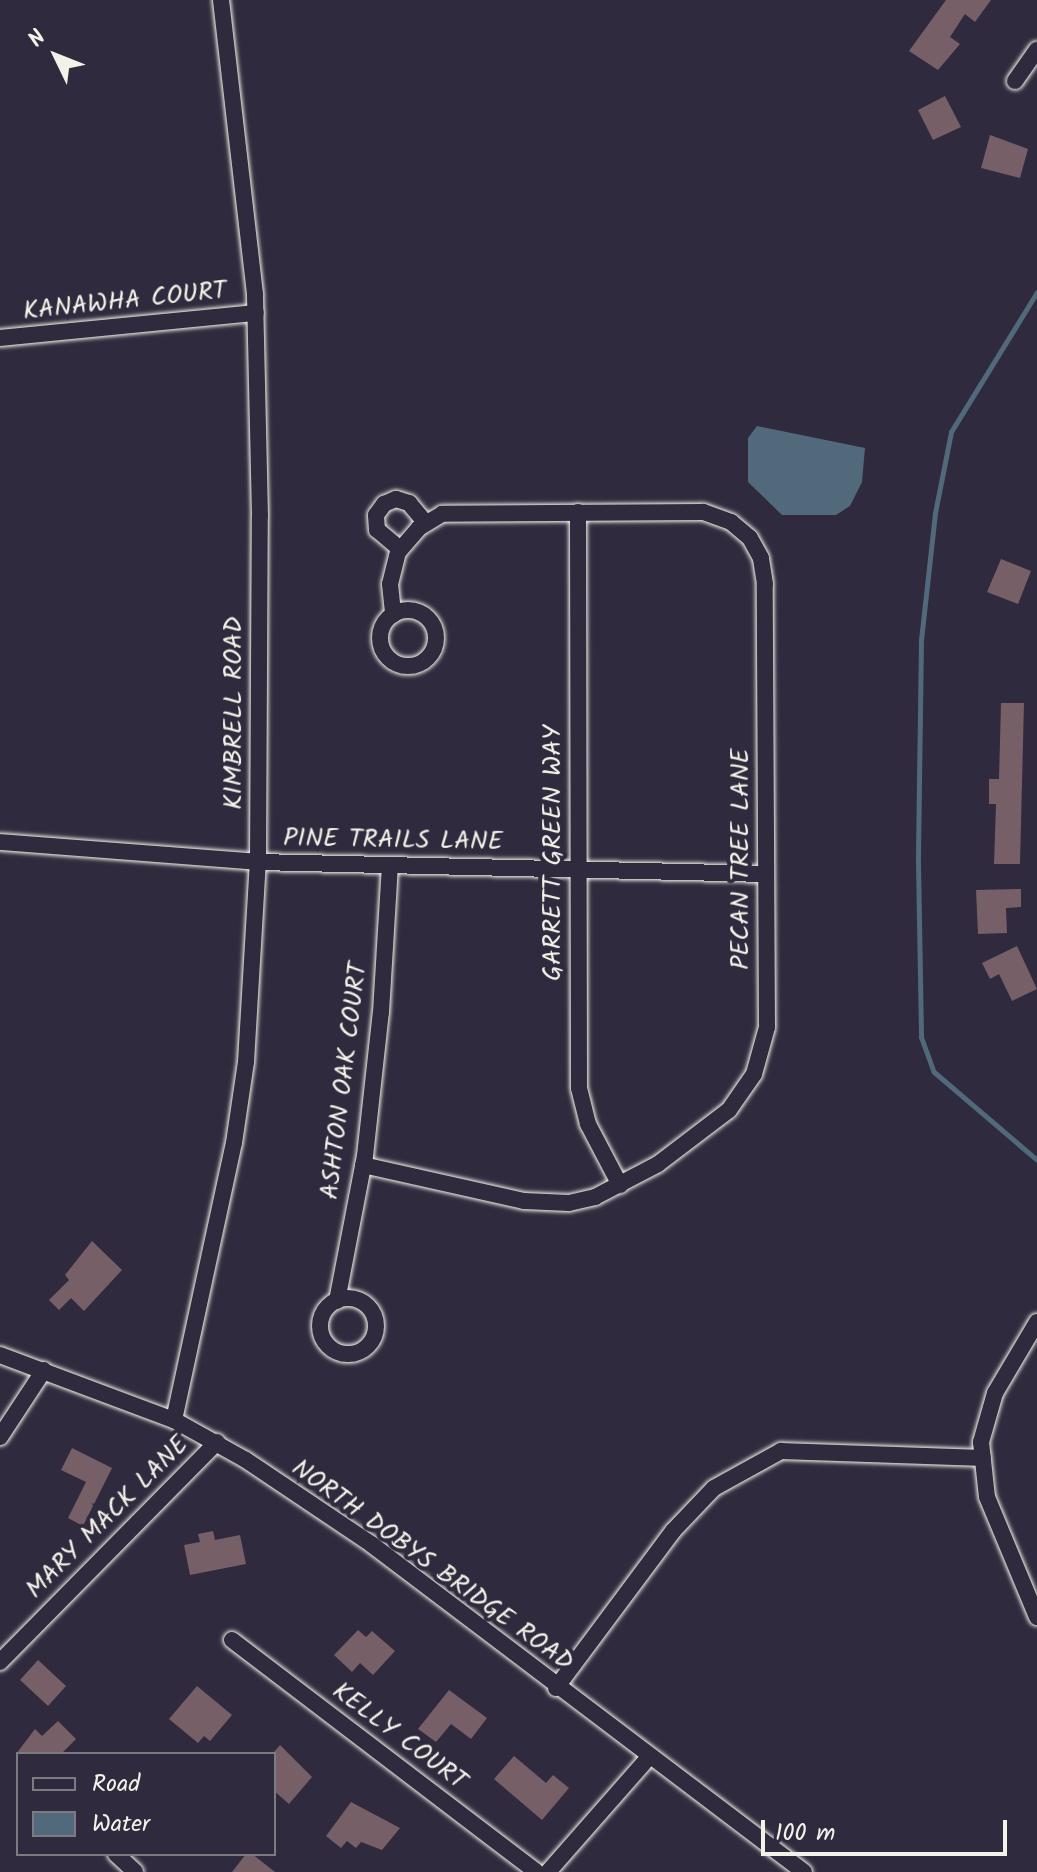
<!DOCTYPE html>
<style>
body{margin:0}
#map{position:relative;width:1037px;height:1872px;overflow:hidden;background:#2f2a3d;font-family:Kalam,sans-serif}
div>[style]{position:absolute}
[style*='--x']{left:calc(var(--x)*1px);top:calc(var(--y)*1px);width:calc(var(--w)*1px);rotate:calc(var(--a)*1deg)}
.water>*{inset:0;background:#51697b}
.stream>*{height:5px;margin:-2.5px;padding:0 2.5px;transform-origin:2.5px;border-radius:2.5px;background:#51697b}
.building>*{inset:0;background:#765f66}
.roads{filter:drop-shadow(0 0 2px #f4f1e8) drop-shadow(0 0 2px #f4f1e8)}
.minor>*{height:16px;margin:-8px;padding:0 8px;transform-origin:8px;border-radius:8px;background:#2f2a3d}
.minor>.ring{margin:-8px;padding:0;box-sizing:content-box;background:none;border:16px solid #2f2a3d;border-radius:50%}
span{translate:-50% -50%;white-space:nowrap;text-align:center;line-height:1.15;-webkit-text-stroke:8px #2f2a3d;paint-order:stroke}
.street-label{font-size:26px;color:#f4f1e8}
.legend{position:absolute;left:16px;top:1752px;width:260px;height:104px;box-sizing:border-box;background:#2f2a3d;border:2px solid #7e7a81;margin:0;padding:10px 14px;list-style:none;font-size:24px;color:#f4f1e8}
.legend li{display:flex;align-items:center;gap:16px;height:40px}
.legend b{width:40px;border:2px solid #7e7a81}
.north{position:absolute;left:16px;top:16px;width:80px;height:80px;-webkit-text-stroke:6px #2f2a3d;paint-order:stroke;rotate:313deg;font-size:22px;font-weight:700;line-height:32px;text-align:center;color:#f4f1e8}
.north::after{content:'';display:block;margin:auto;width:28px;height:36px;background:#f4f1e8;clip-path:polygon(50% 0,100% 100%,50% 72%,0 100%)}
.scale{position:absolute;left:761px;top:1820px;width:246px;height:36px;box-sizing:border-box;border:4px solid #f4f1e8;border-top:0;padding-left:10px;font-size:24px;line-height:28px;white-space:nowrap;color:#f4f1e8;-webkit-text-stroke:6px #2f2a3d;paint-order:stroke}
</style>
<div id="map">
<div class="water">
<div style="clip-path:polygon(757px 426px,865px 448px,862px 482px,850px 506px,836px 515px,782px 515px,748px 482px,748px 438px)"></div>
</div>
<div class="stream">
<div style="--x:1037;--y:292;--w:164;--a:121.6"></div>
<div style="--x:951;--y:432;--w:83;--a:101.2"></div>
<div style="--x:935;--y:513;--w:128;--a:96.3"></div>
<div style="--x:921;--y:640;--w:222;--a:90.8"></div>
<div style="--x:918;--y:862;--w:175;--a:89"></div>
<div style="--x:921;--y:1037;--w:37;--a:70"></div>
<div style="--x:934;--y:1072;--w:135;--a:40.5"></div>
</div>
<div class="building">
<div style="clip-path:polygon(946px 0,991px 0,975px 22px,965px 14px,950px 37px,960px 44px,938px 70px,909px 51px)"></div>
<div style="clip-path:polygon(945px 96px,961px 127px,933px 140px,918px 110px)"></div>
<div style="clip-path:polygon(990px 135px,1028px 149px,1020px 178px,981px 168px)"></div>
<div style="clip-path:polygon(1001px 559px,1031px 571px,1018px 604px,987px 592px)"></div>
<div style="clip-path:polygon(1001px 703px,1024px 703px,1020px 864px,994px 864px,996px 804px,989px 804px,989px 779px,999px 779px)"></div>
<div style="clip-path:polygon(1021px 889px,1021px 907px,1006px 908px,1007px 933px,978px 934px,976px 890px)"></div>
<div style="clip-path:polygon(1017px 946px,1037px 989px,1012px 1001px,999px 974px,990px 979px,982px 963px)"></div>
<div style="clip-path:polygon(92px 1241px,122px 1270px,84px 1311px,71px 1298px,59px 1310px,49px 1300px,69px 1280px,65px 1275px)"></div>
<div style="clip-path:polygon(72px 1448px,112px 1468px,83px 1526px,68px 1518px,86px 1482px,61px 1470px)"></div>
<div style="clip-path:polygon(213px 1531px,215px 1540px,240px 1535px,246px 1564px,190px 1575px,184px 1545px,200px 1542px,198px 1534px)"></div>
<div style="clip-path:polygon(358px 1630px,366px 1637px,372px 1631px,395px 1651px,373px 1675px,360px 1663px,352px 1672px,334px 1655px)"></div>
<div style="clip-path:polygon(38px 1660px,66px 1686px,48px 1706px,20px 1680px)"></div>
<div style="clip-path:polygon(197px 1686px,232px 1715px,210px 1741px,204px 1736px,198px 1743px,169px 1719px)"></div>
<div style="clip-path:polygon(449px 1690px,487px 1718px,471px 1739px,451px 1724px,436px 1742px,418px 1729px)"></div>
<div style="clip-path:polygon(58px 1721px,76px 1739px,61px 1754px,16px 1754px,35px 1729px,42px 1736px)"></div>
<div style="clip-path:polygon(280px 1745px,312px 1777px,289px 1804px,274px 1791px,274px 1752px)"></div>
<div style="clip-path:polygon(514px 1756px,546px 1783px,553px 1775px,569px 1788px,542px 1820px,494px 1779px)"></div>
<div style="clip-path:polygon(351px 1802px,400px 1828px,382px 1850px,361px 1842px,356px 1848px,347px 1841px,341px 1848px,326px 1836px)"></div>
<div style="clip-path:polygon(246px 1854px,252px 1854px,275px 1872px,232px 1872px)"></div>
</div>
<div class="roads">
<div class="minor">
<div style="--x:1015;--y:81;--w:38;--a:-55"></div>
<div style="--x:0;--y:338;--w:257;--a:-5.6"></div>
<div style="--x:578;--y:512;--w:576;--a:89.9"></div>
<div style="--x:579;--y:1088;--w:37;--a:76"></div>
<div style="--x:588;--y:1124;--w:69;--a:62.3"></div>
<div style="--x:400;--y:549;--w:30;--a:-140"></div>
<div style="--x:377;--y:530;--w:15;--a:-94"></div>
<div style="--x:376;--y:515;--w:14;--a:-54"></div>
<div style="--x:384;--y:504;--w:13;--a:-23"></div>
<div style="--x:396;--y:499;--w:14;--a:17"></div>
<div style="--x:409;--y:503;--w:26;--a:50"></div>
<div class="ring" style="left:380px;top:610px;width:40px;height:40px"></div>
<div style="--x:0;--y:842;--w:259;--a:4.4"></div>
<div style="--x:258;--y:862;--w:508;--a:1.35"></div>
<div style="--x:363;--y:1165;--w:165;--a:12.6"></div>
<div style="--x:524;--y:1201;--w:45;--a:2.5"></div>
<div style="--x:569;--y:1203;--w:27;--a:-13"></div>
<div style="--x:595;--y:1197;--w:71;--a:-27.6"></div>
<div style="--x:658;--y:1164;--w:89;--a:-37.3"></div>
<div style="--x:729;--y:1110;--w:44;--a:-55.2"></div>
<div style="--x:754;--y:1074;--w:49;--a:-74.5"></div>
<div style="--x:767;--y:1027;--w:443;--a:-90.3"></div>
<div style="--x:765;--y:584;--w:26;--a:-99"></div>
<div style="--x:761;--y:558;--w:23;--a:-119"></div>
<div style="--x:750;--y:538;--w:25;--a:-140"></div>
<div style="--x:731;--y:522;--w:30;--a:-160"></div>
<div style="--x:703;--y:512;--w:261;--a:179.6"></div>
<div style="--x:442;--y:514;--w:27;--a:149"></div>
<div style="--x:419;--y:528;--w:32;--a:131"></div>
<div style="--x:398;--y:552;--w:33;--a:104"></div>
<div style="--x:390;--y:584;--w:31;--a:84"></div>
<div class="ring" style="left:320px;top:1298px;width:40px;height:40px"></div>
<div style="--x:337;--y:1301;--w:148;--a:-79.1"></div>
<div style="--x:365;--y:1156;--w:145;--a:-83.7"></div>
<div style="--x:381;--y:1012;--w:147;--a:-86.5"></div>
<div style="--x:1037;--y:1322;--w:82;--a:120.6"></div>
<div style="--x:995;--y:1393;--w:51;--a:105.9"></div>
<div style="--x:981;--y:1442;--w:55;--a:83.8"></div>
<div style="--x:987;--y:1497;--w:130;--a:67.4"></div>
<div style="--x:0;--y:1355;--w:186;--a:20.5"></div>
<div style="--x:174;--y:1420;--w:82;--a:29.1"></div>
<div style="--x:246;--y:1460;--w:151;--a:33.9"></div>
<div style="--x:371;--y:1544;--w:543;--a:37.14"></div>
<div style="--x:174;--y:1420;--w:283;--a:-77.8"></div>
<div style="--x:234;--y:1143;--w:82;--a:-81.6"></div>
<div style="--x:246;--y:1062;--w:200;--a:-86.6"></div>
<div style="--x:258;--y:862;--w:346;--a:-89.7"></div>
<div style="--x:260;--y:516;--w:222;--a:-91.3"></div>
<div style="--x:255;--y:294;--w:296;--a:-96.6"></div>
<div style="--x:0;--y:1437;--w:80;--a:-56.7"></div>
<div style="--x:232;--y:1640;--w:382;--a:37.3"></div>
<div style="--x:0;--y:1662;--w:309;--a:-45.4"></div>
<div style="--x:556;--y:1688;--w:196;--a:-53.3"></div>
<div style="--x:673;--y:1531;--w:59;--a:-46.4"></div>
<div style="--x:714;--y:1488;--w:77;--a:-28.9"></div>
<div style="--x:781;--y:1451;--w:202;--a:2"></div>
<div style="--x:116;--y:1854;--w:26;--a:43"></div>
<div style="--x:548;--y:1872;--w:153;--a:-48.7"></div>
</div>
</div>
<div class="street-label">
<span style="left:125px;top:302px;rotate:-6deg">KANAWHA COURT</span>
<span style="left:235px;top:713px;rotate:-90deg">KIMBRELL ROAD</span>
<span style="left:393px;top:841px;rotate:1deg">PINE TRAILS LANE</span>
<span style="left:554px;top:853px;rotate:-90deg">GARRETT GREEN WAY</span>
<span style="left:742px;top:859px;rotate:-90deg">PECAN TREE LANE</span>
<span style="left:345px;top:1081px;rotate:-83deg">ASHTON OAK COURT</span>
<span style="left:108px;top:1518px;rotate:-45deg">MARY MACK LANE</span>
<span style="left:432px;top:1566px;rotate:36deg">NORTH DOBYS BRIDGE ROAD</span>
<span style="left:399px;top:1737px;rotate:37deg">KELLY COURT</span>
</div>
<ul class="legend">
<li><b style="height:10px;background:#2f2a3d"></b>Road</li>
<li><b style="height:22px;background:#51697b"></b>Water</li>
</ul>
<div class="north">N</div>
<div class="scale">100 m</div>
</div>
